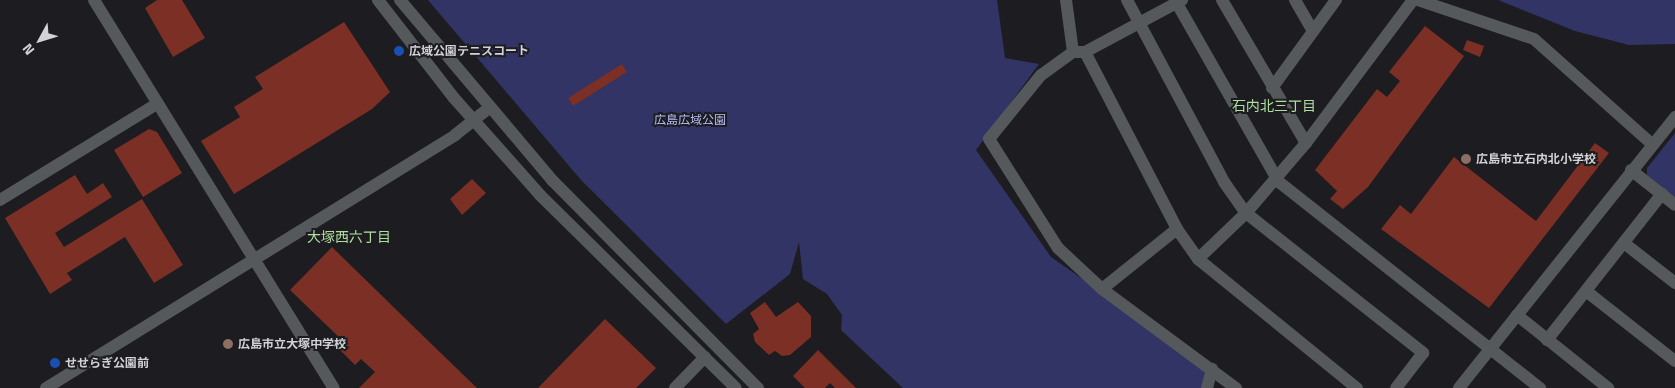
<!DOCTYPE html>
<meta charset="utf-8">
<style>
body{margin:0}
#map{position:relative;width:1675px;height:388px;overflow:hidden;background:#1c1c21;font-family:"Titillium Web","Noto Sans JP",sans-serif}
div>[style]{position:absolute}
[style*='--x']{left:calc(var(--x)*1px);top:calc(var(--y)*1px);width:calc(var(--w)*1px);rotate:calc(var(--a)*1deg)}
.green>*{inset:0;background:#313465}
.building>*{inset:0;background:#7b2f25}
.minor>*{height:12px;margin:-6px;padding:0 6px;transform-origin:6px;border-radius:6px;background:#56595b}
.dots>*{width:14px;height:14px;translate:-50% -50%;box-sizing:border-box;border:2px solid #1c1c21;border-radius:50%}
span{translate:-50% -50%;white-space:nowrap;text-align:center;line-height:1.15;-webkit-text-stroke:4px #1c1c21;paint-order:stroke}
.poi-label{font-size:12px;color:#d2d3d6;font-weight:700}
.left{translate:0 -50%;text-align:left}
.park-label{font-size:12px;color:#b5bef8}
.neighbourhood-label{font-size:14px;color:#b0de9d}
.north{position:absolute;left:15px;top:15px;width:50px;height:50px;-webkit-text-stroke:4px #1c1c21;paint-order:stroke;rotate:231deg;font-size:14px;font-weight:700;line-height:20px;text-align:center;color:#d2d3d6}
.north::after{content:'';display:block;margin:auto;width:18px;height:22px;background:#d2d3d6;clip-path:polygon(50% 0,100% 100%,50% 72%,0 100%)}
</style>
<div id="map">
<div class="green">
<div style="clip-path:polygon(428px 0,997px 0,1005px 58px,1039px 64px,976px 150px,1051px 257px,1206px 365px,1204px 388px,903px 388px,841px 330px,842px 315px,827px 294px,803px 279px,799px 242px,790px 274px,726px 324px,581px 180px)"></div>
<div style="clip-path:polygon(1498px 0,1675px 0,1675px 44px,1629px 45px,1575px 31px)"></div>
<div style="clip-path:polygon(1675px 133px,1675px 198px,1647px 177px,1647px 168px)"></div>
</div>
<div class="building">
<div style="clip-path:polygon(157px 0,182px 0,205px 38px,173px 57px,145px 8px)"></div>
<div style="clip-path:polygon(344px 22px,390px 92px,372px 109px,234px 194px,201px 141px,240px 117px,234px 107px,263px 89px,255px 77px)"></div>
<div style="clip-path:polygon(1425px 26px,1464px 56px,1368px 187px,1343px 209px,1330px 199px,1337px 191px,1315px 170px,1377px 89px,1387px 97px,1400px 81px,1389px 72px)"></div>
<div style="clip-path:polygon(1467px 40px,1484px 46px,1480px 57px,1463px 50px)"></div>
<div style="clip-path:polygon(622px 64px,627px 72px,573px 106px,568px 98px)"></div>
<div style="clip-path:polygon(149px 129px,157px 132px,182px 173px,143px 197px,114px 150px)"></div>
<div style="clip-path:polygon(1595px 143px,1609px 153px,1489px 308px,1381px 229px,1400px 205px,1411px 214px,1454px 157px,1536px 221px)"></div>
<div style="clip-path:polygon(75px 175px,87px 194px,103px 183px,112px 197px,55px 233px,64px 247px,142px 199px,183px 265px,154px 283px,125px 237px,67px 273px,72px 280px,50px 294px,5px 218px)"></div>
<div style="clip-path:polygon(472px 179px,486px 193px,462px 215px,450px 199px)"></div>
<div style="clip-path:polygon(332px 247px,416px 329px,477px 388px,359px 388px,375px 372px,361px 359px,355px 365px,339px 349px,345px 343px,290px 290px)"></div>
<div style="clip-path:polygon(765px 302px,776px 317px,798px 302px,811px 316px,811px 337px,790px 355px,782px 356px,775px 351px,769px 355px,755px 342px,753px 334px,759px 329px,750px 313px)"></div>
<div style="clip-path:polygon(605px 319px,656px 368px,636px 388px,538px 388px)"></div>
<div style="clip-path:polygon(818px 350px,856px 388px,835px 388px,830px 383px,825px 388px,805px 388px,793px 376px)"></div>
</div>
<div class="minor">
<div style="--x:94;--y:0;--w:456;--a:58.3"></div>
<div style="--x:378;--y:0;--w:124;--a:52.2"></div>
<div style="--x:454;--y:98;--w:130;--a:48.4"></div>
<div style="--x:540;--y:195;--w:275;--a:44.6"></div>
<div style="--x:400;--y:0;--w:236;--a:49.8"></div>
<div style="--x:552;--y:180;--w:293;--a:45.3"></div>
<div style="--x:1066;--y:0;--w:52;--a:82.3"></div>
<div style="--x:1127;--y:0;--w:206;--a:61.9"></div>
<div style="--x:1224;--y:182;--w:38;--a:55"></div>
<div style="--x:1246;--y:213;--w:226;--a:38.3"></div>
<div style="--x:1423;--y:353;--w:44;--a:127.6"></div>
<div style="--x:1175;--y:0;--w:210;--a:60.3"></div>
<div style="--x:1279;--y:182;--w:333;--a:38.3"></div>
<div style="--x:1182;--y:0;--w:110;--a:151.8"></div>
<div style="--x:1085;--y:52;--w:12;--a:180"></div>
<div style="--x:1073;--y:52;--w:39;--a:144"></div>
<div style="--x:1041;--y:75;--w:82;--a:129.1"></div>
<div style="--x:989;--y:139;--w:129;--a:57.7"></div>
<div style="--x:1058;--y:248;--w:60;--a:43"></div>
<div style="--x:1102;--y:289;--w:167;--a:36.5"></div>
<div style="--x:1222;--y:0;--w:166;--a:59.6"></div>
<div style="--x:1295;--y:0;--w:36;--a:60"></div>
<div style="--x:1418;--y:0;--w:122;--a:18.6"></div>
<div style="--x:1534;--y:39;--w:158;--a:41.7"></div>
<div style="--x:1085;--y:52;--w:199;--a:62.5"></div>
<div style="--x:1177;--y:229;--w:37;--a:55"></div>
<div style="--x:1198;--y:259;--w:205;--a:39.1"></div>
<div style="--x:1272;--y:88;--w:109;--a:-54"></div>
<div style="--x:1631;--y:170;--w:56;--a:38.5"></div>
<div style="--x:0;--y:200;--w:185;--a:-31.5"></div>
<div style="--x:1624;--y:243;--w:65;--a:38.1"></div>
<div style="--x:1198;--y:259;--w:66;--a:-43.8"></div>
<div style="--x:1246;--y:213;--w:92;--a:-49.4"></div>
<div style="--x:1306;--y:143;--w:179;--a:-53.2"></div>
<div style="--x:1102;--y:289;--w:96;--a:-38.7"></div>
<div style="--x:1586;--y:291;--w:113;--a:38.2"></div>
<div style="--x:1517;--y:315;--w:117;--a:38.7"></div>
<div style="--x:1547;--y:340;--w:186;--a:-51.8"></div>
<div style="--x:46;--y:388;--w:481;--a:-31.7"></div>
<div style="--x:455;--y:135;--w:43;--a:-38.5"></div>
<div style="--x:675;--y:388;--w:43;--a:-45.9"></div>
<div style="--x:1207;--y:388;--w:20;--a:-75"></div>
<div style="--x:1459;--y:388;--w:347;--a:-51.4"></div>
</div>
<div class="dots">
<div style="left:399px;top:51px;background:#1a4fb4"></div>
<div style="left:1466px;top:159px;background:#8d6e63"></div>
<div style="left:228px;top:344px;background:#8d6e63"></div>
<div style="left:55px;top:363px;background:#1a4fb4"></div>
</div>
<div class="poi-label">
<span class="left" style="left:409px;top:51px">広域公園テニスコート</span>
<span class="left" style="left:1476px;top:159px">広島市立石内北小学校</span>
<span class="left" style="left:238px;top:344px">広島市立大塚中学校</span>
<span class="left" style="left:65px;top:363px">せせらぎ公園前</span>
</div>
<div class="park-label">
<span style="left:690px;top:120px">広島広域公園</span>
</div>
<div class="neighbourhood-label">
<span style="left:1274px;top:106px">石内北三丁目</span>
<span style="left:349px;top:237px">大塚西六丁目</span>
</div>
<div class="north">N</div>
</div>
